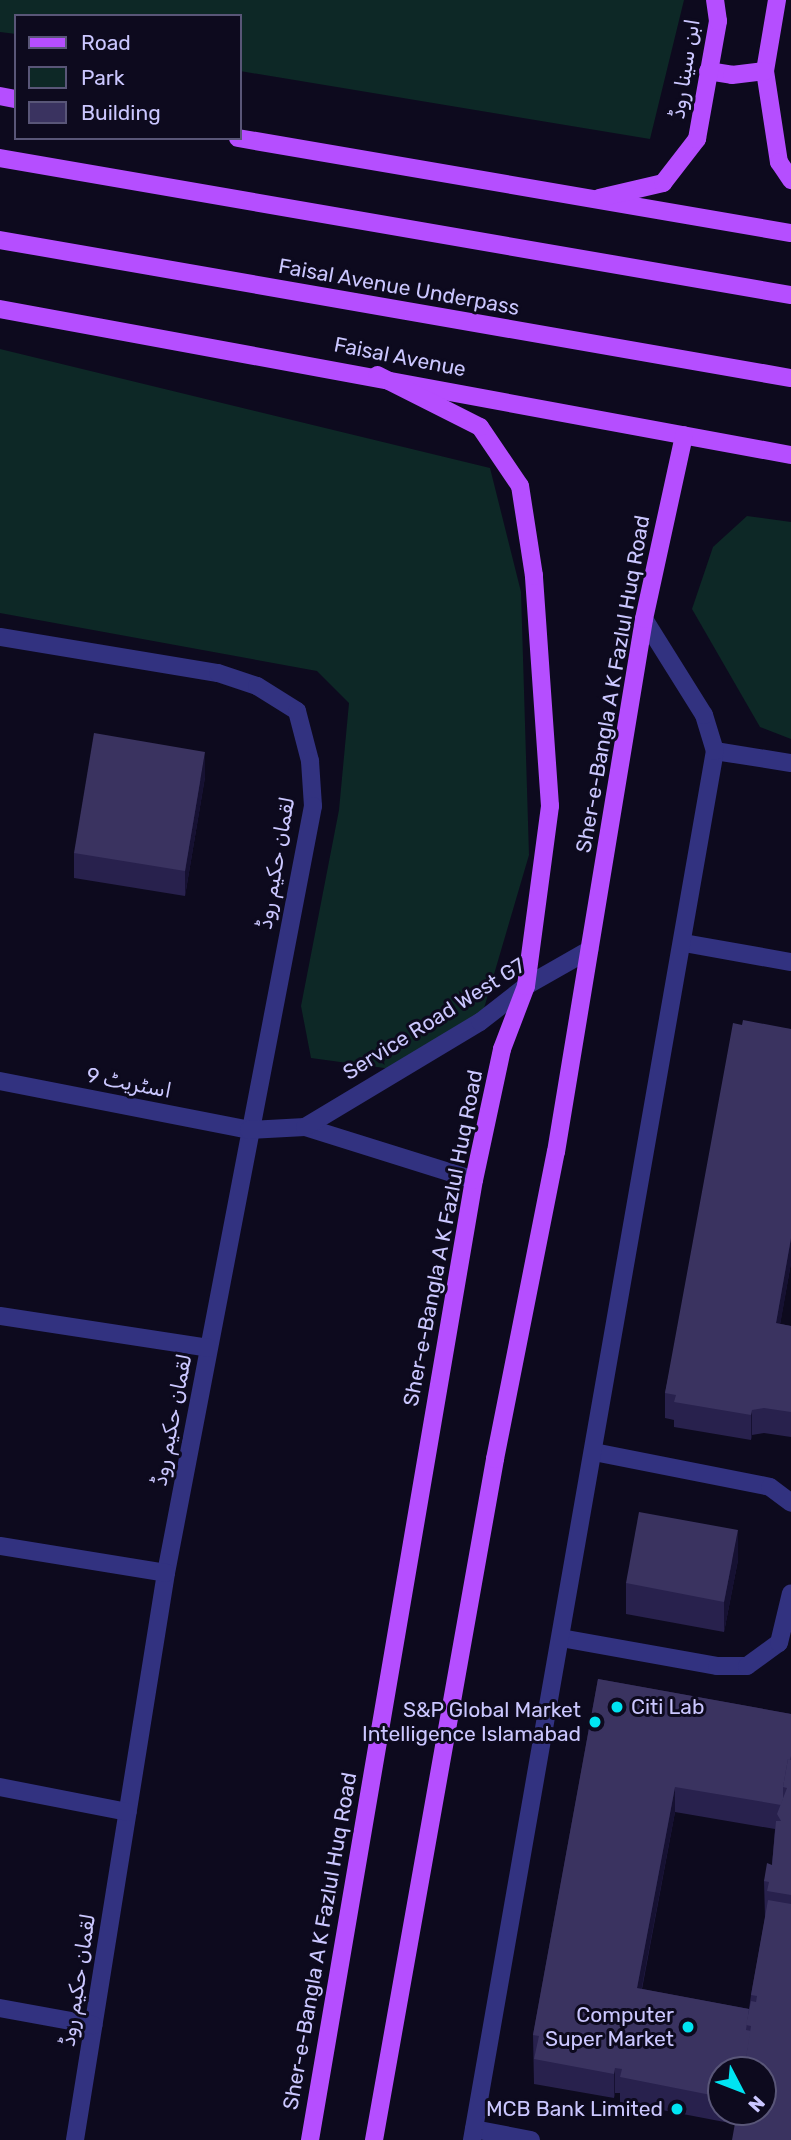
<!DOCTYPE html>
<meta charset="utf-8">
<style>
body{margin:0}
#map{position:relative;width:791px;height:2140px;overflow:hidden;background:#0d0a1e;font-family:Rubik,"Noto Sans Arabic",sans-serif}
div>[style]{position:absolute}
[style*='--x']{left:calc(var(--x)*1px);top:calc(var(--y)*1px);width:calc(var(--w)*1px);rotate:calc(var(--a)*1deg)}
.green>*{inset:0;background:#0d2826}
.minor>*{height:18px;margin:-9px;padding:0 9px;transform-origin:9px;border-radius:9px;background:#323280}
.major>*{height:18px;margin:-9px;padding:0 9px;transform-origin:9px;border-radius:9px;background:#b54eff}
.wall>*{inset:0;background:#28214d}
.shaded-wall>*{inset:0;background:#161132}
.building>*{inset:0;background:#3a3360}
.dots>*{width:19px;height:19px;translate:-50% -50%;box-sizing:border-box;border:4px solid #0d0a1e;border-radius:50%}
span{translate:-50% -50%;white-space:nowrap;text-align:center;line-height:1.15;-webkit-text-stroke:6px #0d0a1e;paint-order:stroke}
.street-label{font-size:21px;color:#cbc7ff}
.poi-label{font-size:21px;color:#cbc7ff}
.left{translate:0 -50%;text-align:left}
.right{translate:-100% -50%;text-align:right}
.legend{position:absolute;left:14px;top:14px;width:228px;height:126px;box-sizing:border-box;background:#0d0a1e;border:2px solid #595678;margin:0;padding:9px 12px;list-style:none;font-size:21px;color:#cbc7ff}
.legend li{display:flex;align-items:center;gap:14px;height:35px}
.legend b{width:35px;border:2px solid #595678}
.north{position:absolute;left:707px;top:2056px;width:70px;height:70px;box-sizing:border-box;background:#0d0a1e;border:2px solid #595678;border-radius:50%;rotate:132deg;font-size:19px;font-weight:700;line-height:28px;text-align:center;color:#cbc7ff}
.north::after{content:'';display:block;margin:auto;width:24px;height:32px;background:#00e4f2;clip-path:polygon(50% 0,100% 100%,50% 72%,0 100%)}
</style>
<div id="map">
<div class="green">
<div style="clip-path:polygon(0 0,684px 0,650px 139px,240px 71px,240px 16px,16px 16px,16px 34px,0 32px)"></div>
<div style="clip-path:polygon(0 349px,490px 468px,521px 592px,529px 855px,480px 1022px,399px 1070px,311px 1058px,301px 1006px,339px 810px,349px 703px,317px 671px,0 613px)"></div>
<div style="clip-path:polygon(747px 516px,791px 522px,791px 739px,760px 727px,692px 609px,713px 547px)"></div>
</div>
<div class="minor">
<div style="--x:0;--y:637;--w:221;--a:9.4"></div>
<div style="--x:218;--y:673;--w:41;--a:18.4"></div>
<div style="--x:257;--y:686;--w:47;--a:32"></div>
<div style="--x:297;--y:711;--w:52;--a:75.4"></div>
<div style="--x:310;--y:761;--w:45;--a:86.2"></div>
<div style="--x:313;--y:806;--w:781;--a:100.85"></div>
<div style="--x:166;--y:1573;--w:574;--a:99.12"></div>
<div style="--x:715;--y:751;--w:77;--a:9"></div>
<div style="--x:684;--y:943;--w:109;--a:10.1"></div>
<div style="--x:0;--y:1081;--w:254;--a:11.1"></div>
<div style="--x:249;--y:1130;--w:56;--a:-3.1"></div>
<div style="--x:305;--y:1127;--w:177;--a:17.4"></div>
<div style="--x:305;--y:1127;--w:204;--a:-31"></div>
<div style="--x:480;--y:1022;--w:58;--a:-38"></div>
<div style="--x:526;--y:986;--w:73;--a:-29.7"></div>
<div style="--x:0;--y:1316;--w:211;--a:8.7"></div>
<div style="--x:594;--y:1452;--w:179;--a:11.2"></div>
<div style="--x:770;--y:1487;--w:26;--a:37"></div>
<div style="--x:0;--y:1546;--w:168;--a:9.2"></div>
<div style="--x:561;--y:1638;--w:158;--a:10.2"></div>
<div style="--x:717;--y:1666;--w:30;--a:0"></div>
<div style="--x:747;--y:1666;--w:39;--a:-36"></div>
<div style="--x:779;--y:1643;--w:51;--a:-76.5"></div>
<div style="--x:0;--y:1787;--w:130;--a:11.1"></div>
<div style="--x:0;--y:2008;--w:95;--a:10.4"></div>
<div style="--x:474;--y:2129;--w:58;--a:10.9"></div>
<div style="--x:472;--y:2140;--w:1410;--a:-80.08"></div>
<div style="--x:715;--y:751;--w:38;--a:-107"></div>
<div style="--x:704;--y:715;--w:113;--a:-122"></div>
</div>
<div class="major">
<div style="--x:777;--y:0;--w:72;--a:99.6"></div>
<div style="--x:765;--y:71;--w:92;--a:81.3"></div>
<div style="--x:779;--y:162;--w:22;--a:56"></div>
<div style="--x:708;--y:71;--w:24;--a:9"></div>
<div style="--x:732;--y:75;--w:33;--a:-7"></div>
<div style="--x:0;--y:96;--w:16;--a:11"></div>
<div style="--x:238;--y:138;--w:561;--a:9.75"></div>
<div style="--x:0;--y:158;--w:803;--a:9.83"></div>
<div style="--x:599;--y:198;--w:66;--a:-13.2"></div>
<div style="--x:663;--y:183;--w:56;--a:-52.3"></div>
<div style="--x:697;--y:139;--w:120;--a:-79.9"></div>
<div style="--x:718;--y:21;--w:21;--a:-98"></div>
<div style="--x:0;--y:240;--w:803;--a:9.9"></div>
<div style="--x:0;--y:309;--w:804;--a:10.46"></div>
<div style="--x:310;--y:2140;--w:974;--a:-80.31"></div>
<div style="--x:474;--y:1180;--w:134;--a:-77.9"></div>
<div style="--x:502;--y:1049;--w:67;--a:-69.1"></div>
<div style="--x:526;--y:986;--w:182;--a:-82.4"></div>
<div style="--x:550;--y:806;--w:231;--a:-94"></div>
<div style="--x:534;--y:576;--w:91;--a:-98.8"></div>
<div style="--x:520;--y:486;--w:71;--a:-124.1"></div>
<div style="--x:480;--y:427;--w:115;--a:-153.2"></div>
<div style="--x:374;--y:2140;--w:692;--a:-79.92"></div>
<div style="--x:495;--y:1459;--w:313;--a:-78.8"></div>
<div style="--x:556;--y:1152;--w:540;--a:-80.62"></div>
<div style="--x:644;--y:619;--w:188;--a:-77.7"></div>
</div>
<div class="wall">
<div style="clip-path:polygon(205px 777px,185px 896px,74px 878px,74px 853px)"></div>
<div style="clip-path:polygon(742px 1025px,791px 1029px,791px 1263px,780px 1324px,791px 1326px,791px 1437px,764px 1433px,752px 1435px,751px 1440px,674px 1427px,674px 1420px,665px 1418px,665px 1393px)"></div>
<div style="clip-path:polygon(738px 1560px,724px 1632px,626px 1614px,626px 1583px)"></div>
<div style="clip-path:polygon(evenodd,598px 1679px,791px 1714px,791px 2140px,735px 2124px,620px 2102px,620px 2093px,615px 2093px,614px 2098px,534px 2084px,533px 2035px,598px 1679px,675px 1812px,775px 1829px,772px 1865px,764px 1881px,765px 1918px,751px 1995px,749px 2009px,642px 1989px,675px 1812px,598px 1679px,721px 2070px,763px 2112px,721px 2112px,721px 2070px)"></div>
</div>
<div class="shaded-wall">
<div style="clip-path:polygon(205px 752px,205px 777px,185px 896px,185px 871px)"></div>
<div style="clip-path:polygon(791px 1238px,791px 1263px,776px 1348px,776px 1323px)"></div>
<div style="clip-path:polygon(752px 1410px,752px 1435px,751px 1440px,751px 1415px)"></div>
<div style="clip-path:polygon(738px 1530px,738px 1560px,724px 1632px,724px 1602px)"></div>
<div style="clip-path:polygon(675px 1787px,675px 1812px,637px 2013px,637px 1988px)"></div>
<div style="clip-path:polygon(615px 2068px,615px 2093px,614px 2098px,614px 2074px)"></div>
</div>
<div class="building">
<div style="clip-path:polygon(94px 733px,205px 752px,185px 871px,74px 853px)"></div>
<div style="clip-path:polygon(743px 1020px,791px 1029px,791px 1238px,776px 1323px,791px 1326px,791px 1412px,764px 1408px,752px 1410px,751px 1415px,674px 1402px,676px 1395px,665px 1393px,733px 1023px,742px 1025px)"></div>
<div style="clip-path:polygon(639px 1512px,738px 1530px,724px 1602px,626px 1583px)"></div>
<div style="clip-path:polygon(598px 1679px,791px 1714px,791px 1756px,790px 1760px,788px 1759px,783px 1787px,783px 1799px,781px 1805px,675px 1787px,637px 1988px,749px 2009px,746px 2030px,751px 2031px,744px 2070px,721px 2070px,721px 2097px,620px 2077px,622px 2069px,615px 2068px,614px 2074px,534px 2059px,539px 2036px,533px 2035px)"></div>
<div style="clip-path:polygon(788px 1759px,791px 1760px,791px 1895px,767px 1891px,769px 1882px,764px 1881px,767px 1863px,772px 1865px,776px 1821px,781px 1821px,777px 1814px,787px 1788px,783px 1787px)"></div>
<div style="clip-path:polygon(768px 1900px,791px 1904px,791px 2140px,732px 2140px,737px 2112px,763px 2112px,763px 2070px,744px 2070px,751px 2026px,746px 2025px,751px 2001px,756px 2002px,757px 1996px,751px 1995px)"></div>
</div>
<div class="dots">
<div style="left:617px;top:1707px;background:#00e4f2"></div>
<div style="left:595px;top:1722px;background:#00e4f2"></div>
<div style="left:688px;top:2027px;background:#00e4f2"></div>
<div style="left:677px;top:2109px;background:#00e4f2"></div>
</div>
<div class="street-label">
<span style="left:685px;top:69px;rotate:-81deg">ابن سینا روڈ</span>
<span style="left:399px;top:287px;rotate:10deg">Faisal Avenue Underpass</span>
<span style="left:400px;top:357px;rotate:11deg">Faisal Avenue</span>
<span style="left:613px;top:684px;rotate:-80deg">Sher-e-Bangla A K Fazlul Huq Road</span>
<span style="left:276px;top:863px;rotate:-80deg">لقمان حکیم روڈ</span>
<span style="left:434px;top:1019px;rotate:-32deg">Service Road West G7</span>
<span style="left:129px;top:1083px;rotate:11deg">اسٹریٹ 9</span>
<span style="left:443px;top:1238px;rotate:-79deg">Sher-e-Bangla A K Fazlul Huq Road</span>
<span style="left:172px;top:1420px;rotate:-79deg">لقمان حکیم روڈ</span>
<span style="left:320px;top:1941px;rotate:-80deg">Sher-e-Bangla A K Fazlul Huq Road</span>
<span style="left:78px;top:1980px;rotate:-81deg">لقمان حکیم روڈ</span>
</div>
<div class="poi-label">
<span class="left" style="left:631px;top:1707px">Citi Lab</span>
<span class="right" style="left:581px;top:1722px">S&amp;P Global Market<br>Intelligence Islamabad</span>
<span class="right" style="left:674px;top:2027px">Computer<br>Super Market</span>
<span class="right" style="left:663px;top:2109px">MCB Bank Limited</span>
</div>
<ul class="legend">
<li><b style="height:9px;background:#b54eff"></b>Road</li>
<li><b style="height:19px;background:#0d2826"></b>Park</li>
<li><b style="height:19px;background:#3a3360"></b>Building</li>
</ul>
<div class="north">N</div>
</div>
